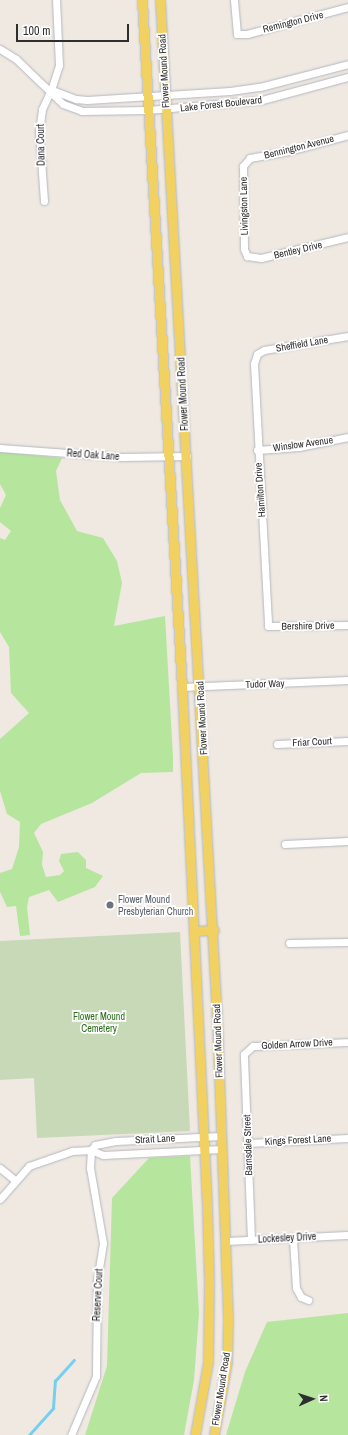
<!DOCTYPE html>
<style>
body{margin:0}
#map{position:relative;width:348px;height:1435px;overflow:hidden;background:#efe9e1;font-family:"Archivo Narrow",sans-serif}
div>[style]{position:absolute}
[style*='--x']{left:calc(var(--x)*1px);top:calc(var(--y)*1px);width:calc(var(--w)*1px);rotate:calc(var(--a)*1deg)}
.green>*{inset:0;background:#b6e59e}
.cemetery>*{inset:0;background:#c8d9b8}
.stream>*{height:2.5px;margin:-1.25px;padding:0 1.25px;transform-origin:1.25px;border-radius:1.25px;background:#75cff0}
.roads{filter:drop-shadow(0 0 1px #b4b7c1) drop-shadow(0 0 1px #b4b7c1)}
.minor>*{height:7px;margin:-3.5px;padding:0 3.5px;transform-origin:3.5px;border-radius:3.5px;background:#fff}
.major>*{height:9px;margin:-4.5px;padding:0 4.5px;transform-origin:4.5px;border-radius:4.5px;background:#f2d163}
.dots>*{width:11px;height:11px;translate:-50% -50%;box-sizing:border-box;border:2px solid #fff;border-radius:50%}
span{translate:-50% -50%;white-space:nowrap;text-align:center;line-height:1.15;-webkit-text-stroke:3.5px #fff;paint-order:stroke}
.street-label{font-size:10px;color:#2e2e2e}
.worship-label{font-size:10px;color:#5b616d}
.left{translate:0 -50%;text-align:left}
.park-label{font-size:10px;color:#2c6e1b}
.north{position:absolute;left:292px;top:1379px;width:40px;height:40px;-webkit-text-stroke:3px #fff;paint-order:stroke;rotate:87deg;font-size:11px;font-weight:700;line-height:16px;text-align:center;color:#2e2e2e}
.north::after{content:'';display:block;margin:auto;width:14px;height:18px;background:#2e2e2e;clip-path:polygon(50% 0,100% 100%,50% 72%,0 100%)}
.scale{position:absolute;left:16px;top:24px;width:113px;height:18px;box-sizing:border-box;border:2px solid #2e2e2e;border-top:0;padding-left:5px;font-size:12px;line-height:14px;white-space:nowrap;color:#2e2e2e;-webkit-text-stroke:3px #fff;paint-order:stroke}
</style>
<div id="map">
<div class="green">
<div style="clip-path:polygon(0 452px,62px 458px,56px 471px,60px 500px,77px 531px,103px 538px,117px 561px,122px 583px,114px 626px,165px 616px,173px 757px,173px 772px,141px 773px,92px 803px,41px 824px,34px 833px,43px 852px,42px 865px,46px 877px,60px 875px,64px 871px,59px 861px,61px 854px,78px 852px,86px 860px,86px 868px,103px 876px,95px 887px,58px 902px,49px 890px,29px 897px,27px 907px,30px 935px,20px 936px,16px 906px,7px 907px,0 892px,0 873px,12px 869px,19px 847px,20px 822px,7px 814px,0 791px,0 739px,29px 713px,11px 693px,9px 647px,0 632px,0 538px,5px 540px,11px 531px,0 522px,0 508px,6px 495px,0 484px)"></div>
<div style="clip-path:polygon(190px 1156px,199px 1313px,194px 1380px,184px 1435px,85px 1435px,107px 1366px,112px 1198px,149px 1158px)"></div>
<div style="clip-path:polygon(348px 1313px,348px 1435px,226px 1435px,245px 1372px,267px 1322px)"></div>
</div>
<div class="cemetery">
<div style="clip-path:polygon(180px 932px,190px 1131px,37px 1138px,34px 1078px,0 1080px,0 941px)"></div>
</div>
<div class="stream">
<div style="--x:29;--y:1435;--w:36;--a:-48"></div>
<div style="--x:53;--y:1408;--w:27;--a:-86"></div>
<div style="--x:55;--y:1381;--w:28;--a:-48"></div>
</div>
<div class="roads">
<div class="minor">
<div style="--x:234;--y:0;--w:34;--a:85"></div>
<div style="--x:237;--y:34;--w:10;--a:0"></div>
<div style="--x:247;--y:34;--w:105;--a:-15"></div>
<div style="--x:0;--y:49;--w:19;--a:32"></div>
<div style="--x:16;--y:59;--w:65;--a:43.8"></div>
<div style="--x:63;--y:104;--w:20;--a:20"></div>
<div style="--x:82;--y:111;--w:66;--a:-0.9"></div>
<div style="--x:148;--y:110;--w:114;--a:-5"></div>
<div style="--x:262;--y:100;--w:89;--a:-15"></div>
<div style="--x:52;--y:90;--w:26;--a:21"></div>
<div style="--x:76;--y:99;--w:11;--a:5"></div>
<div style="--x:87;--y:100;--w:143;--a:-3.6"></div>
<div style="--x:230;--y:91;--w:30;--a:-8"></div>
<div style="--x:260;--y:87;--w:91;--a:-14.6"></div>
<div style="--x:348;--y:135;--w:61;--a:164.8"></div>
<div style="--x:289;--y:151;--w:40;--a:170"></div>
<div style="--x:250;--y:158;--w:11;--a:131"></div>
<div style="--x:243;--y:166;--w:83;--a:89.3"></div>
<div style="--x:244;--y:249;--w:8;--a:67"></div>
<div style="--x:247;--y:256;--w:14;--a:8"></div>
<div style="--x:261;--y:258;--w:89;--a:-13.6"></div>
<div style="--x:44;--y:201;--w:70;--a:-94.1"></div>
<div style="--x:39;--y:131;--w:22;--a:-82"></div>
<div style="--x:42;--y:109;--w:21;--a:-65"></div>
<div style="--x:51;--y:90;--w:26;--a:-72"></div>
<div style="--x:59;--y:65;--w:65;--a:-92.6"></div>
<div style="--x:348;--y:336;--w:85;--a:170.5"></div>
<div style="--x:264;--y:350;--w:8;--a:150"></div>
<div style="--x:257;--y:354;--w:10;--a:107"></div>
<div style="--x:254;--y:364;--w:262;--a:86.9"></div>
<div style="--x:268;--y:626;--w:80;--a:-0.7"></div>
<div style="--x:0;--y:448;--w:122;--a:4.2"></div>
<div style="--x:122;--y:457;--w:65;--a:-0.9"></div>
<div style="--x:257;--y:450;--w:42;--a:-4.1"></div>
<div style="--x:299;--y:447;--w:50;--a:-11.5"></div>
<div style="--x:182;--y:687;--w:166;--a:-2.4"></div>
<div style="--x:277;--y:744;--w:71;--a:-2.4"></div>
<div style="--x:285;--y:844;--w:63;--a:-2.7"></div>
<div style="--x:289;--y:943;--w:59;--a:-1"></div>
<div style="--x:248;--y:1143;--w:100;--a:-2.9"></div>
<div style="--x:91;--y:1150;--w:6;--a:-51"></div>
<div style="--x:95;--y:1145;--w:21;--a:-11"></div>
<div style="--x:116;--y:1141;--w:105;--a:-2.7"></div>
<div style="--x:0;--y:1168;--w:19;--a:39"></div>
<div style="--x:0;--y:1199;--w:44;--a:-48.7"></div>
<div style="--x:29;--y:1166;--w:46;--a:-19.2"></div>
<div style="--x:72;--y:1151;--w:19;--a:-3"></div>
<div style="--x:91;--y:1150;--w:13;--a:23"></div>
<div style="--x:103;--y:1155;--w:119;--a:-2.9"></div>
<div style="--x:293;--y:1238;--w:50;--a:86.6"></div>
<div style="--x:296;--y:1288;--w:10;--a:61"></div>
<div style="--x:301;--y:1297;--w:8;--a:23"></div>
<div style="--x:251;--y:1240;--w:186;--a:-92.2"></div>
<div style="--x:244;--y:1054;--w:12;--a:-42"></div>
<div style="--x:253;--y:1046;--w:95;--a:-2.4"></div>
<div style="--x:225;--y:1241;--w:123;--a:-2.8"></div>
<div style="--x:71;--y:1435;--w:64;--a:-67"></div>
<div style="--x:96;--y:1376;--w:95;--a:-89.4"></div>
<div style="--x:97;--y:1281;--w:38;--a:-81"></div>
<div style="--x:103;--y:1243;--w:76;--a:-99.8"></div>
<div style="--x:90;--y:1168;--w:18;--a:-87"></div>
</div>
<div class="major">
<div style="--x:142;--y:0;--w:688;--a:86.67"></div>
<div style="--x:182;--y:687;--w:520;--a:87.24"></div>
<div style="--x:207;--y:1206;--w:75;--a:88.5"></div>
<div style="--x:209;--y:1281;--w:81;--a:90.7"></div>
<div style="--x:208;--y:1362;--w:74;--a:100.1"></div>
<div style="--x:160;--y:0;--w:1021;--a:86.8"></div>
<div style="--x:217;--y:1019;--w:301;--a:87.9"></div>
<div style="--x:228;--y:1320;--w:42;--a:91.4"></div>
<div style="--x:227;--y:1362;--w:74;--a:100.1"></div>
<div style="--x:194;--y:931;--w:20;--a:-3"></div>
</div>
</div>
<div class="dots">
<div style="left:110px;top:905px;background:#6b7280"></div>
</div>
<div class="street-label">
<span style="left:293px;top:22px;rotate:-14deg">Remington Drive</span>
<span style="left:164px;top:71px;rotate:-93deg">Flower Mound Road</span>
<span style="left:221px;top:104px;rotate:-6deg">Lake Forest Boulevard</span>
<span style="left:41px;top:145px;rotate:-91deg">Dana Court</span>
<span style="left:299px;top:147px;rotate:-14deg">Bennington Avenue</span>
<span style="left:244px;top:206px;rotate:-91deg">Livingston Lane</span>
<span style="left:298px;top:250px;rotate:-13deg">Bentley Drive</span>
<span style="left:302px;top:344px;rotate:-10deg">Sheffield Lane</span>
<span style="left:183px;top:394px;rotate:-93deg">Flower Mound Road</span>
<span style="left:303px;top:444px;rotate:-8deg">Winslow Avenue</span>
<span style="left:93px;top:455px;rotate:4deg">Red Oak Lane</span>
<span style="left:260px;top:490px;rotate:-94deg">Hamilton Drive</span>
<span style="left:308px;top:626px;rotate:-1deg">Bershire Drive</span>
<span style="left:265px;top:684px;rotate:-2deg">Tudor Way</span>
<span style="left:202px;top:718px;rotate:-93deg">Flower Mound Road</span>
<span style="left:312px;top:742px;rotate:-3deg">Friar Court</span>
<span style="left:218px;top:1041px;rotate:-92deg">Flower Mound Road</span>
<span style="left:297px;top:1044px;rotate:-3deg">Golden Arrow Drive</span>
<span style="left:155px;top:1139px;rotate:-3deg">Strait Lane</span>
<span style="left:298px;top:1140px;rotate:-3deg">Kings Forest Lane</span>
<span style="left:248px;top:1145px;rotate:-92deg">Barnsdale Street</span>
<span style="left:287px;top:1238px;rotate:-3deg">Lockesley Drive</span>
<span style="left:98px;top:1295px;rotate:-87deg">Reserve Court</span>
<span style="left:221px;top:1389px;rotate:-81deg">Flower Mound Road</span>
</div>
<div class="worship-label">
<span class="left" style="left:118px;top:905px">Flower Mound<br>Presbyterian Church</span>
</div>
<div class="park-label">
<span style="left:99px;top:1022px">Flower Mound<br>Cemetery</span>
</div>
<div class="north">N</div>
<div class="scale">100 m</div>
</div>
